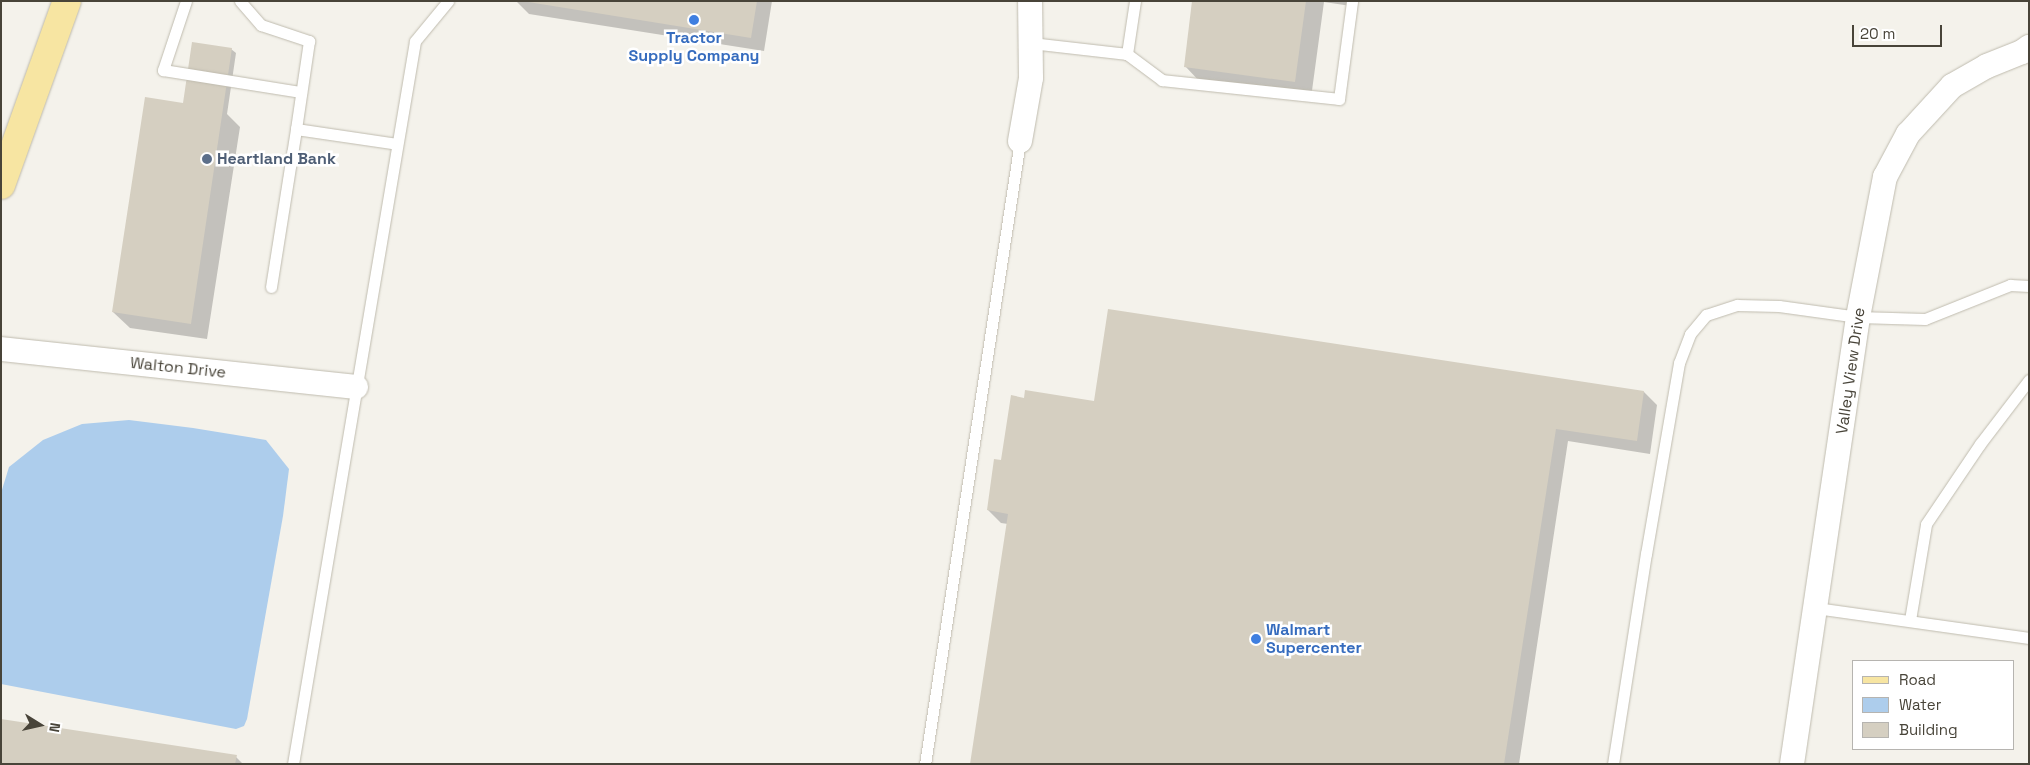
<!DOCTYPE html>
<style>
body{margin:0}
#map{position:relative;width:2030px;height:765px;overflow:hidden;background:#f4f2eb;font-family:"Space Grotesk",sans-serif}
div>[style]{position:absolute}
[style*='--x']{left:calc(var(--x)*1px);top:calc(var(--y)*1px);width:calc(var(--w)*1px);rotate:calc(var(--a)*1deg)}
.water>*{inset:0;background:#adcdec}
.shadow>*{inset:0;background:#0003}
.building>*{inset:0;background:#d5cfc1}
.roads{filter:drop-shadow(0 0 1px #bfbbae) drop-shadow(0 0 1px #bfbbae)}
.service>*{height:11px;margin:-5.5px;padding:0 5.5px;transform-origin:5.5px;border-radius:5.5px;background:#fff}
.minor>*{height:24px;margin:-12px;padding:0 12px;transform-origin:12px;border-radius:12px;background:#fff}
.primary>*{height:28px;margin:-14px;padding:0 14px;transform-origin:14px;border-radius:14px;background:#f7e5a2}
.dots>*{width:14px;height:14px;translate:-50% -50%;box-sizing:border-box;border:2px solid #fff;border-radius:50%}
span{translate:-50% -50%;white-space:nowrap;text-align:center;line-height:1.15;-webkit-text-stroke:5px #fff;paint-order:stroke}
.shop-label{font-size:16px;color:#366cbe;font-weight:700}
.left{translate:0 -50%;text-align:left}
.service-label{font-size:16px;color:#4e5e75;font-weight:700}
.street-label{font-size:16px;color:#484439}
.frame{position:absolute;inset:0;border:2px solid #484439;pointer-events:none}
.legend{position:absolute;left:1852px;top:660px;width:162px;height:90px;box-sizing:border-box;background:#fff;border:1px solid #b6b4b0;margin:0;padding:6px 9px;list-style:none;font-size:15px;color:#484439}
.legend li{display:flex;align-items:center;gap:10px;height:25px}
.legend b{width:25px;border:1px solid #b6b4b0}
.north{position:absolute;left:15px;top:700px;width:50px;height:50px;-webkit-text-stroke:4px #fff;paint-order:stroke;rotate:100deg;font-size:14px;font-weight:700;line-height:20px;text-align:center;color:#484439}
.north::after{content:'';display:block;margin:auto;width:18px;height:22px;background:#484439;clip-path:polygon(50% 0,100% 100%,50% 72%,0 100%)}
.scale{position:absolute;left:1852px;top:25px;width:90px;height:22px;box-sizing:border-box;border:2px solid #484439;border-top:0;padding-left:6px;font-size:15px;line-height:18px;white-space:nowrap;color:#484439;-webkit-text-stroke:4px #fff;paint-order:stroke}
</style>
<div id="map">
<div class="water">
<div style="clip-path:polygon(129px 420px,193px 428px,266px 440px,289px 469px,283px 516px,247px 719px,244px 726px,236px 729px,1px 684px,1px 493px,9px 467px,43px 440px,82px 424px)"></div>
</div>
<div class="shadow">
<div style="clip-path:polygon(516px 1px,772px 1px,764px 51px,529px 14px)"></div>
<div style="clip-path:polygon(1194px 1px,1352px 1px,1351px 6px,1324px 2px,1311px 98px,1201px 83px,1185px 66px)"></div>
<div style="clip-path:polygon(231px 49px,236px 53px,227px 114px,240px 127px,207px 339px,130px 328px,113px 312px,187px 105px)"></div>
<div style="clip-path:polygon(1644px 392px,1657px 405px,1650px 454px,1568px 441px,1519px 764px,971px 764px,1008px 524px,1001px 523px,988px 510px,1002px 461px,1025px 399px,1095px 402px)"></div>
<div style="clip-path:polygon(236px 757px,243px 764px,1px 764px)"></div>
</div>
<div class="building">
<div style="clip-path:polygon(522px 1px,757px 1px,751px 38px)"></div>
<div style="clip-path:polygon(1192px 1px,1306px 1px,1295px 82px,1184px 67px)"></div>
<div style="clip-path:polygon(192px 42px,232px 48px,191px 324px,112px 312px,145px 97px,183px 103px)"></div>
<div style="clip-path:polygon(1108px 309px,1644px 391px,1637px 441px,1556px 429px,1504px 764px,970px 764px,1008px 514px,987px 510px,994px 459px,1001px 460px,1011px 395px,1024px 398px,1025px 390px,1094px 401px)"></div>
<div style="clip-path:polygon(1px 719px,237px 755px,235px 764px,1px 764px)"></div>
</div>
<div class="roads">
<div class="service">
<div style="--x:186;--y:1;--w:73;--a:108.4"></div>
<div style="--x:163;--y:70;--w:140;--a:9.1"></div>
<div style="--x:240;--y:1;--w:32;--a:49"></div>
<div style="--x:261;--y:25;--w:51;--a:18.4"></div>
<div style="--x:309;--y:41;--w:89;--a:98.4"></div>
<div style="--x:1135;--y:1;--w:54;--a:98.6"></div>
<div style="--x:1127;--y:54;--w:44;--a:36.6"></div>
<div style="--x:1162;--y:80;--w:178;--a:6.1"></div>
<div style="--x:1339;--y:99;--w:99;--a:-82.4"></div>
<div style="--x:1031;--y:43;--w:97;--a:6.5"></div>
<div style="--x:271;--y:287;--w:160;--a:-81"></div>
<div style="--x:296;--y:129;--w:102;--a:8.4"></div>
<div style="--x:1816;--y:608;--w:215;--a:8"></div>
<div style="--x:1910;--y:620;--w:97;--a:-80.5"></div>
<div style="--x:1926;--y:524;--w:97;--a:-56"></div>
<div style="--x:1980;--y:444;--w:81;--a:-52.6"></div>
<div style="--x:293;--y:764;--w:733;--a:-80.42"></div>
<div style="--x:415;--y:41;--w:52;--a:-50.5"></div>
<div style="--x:925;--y:764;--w:630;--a:-81.33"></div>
<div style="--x:1613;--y:764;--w:213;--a:-81.1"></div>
<div style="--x:1646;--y:554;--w:194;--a:-80.2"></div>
<div style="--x:1679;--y:363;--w:31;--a:-69"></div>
<div style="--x:1690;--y:334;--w:25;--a:-50"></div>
<div style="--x:1706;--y:315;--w:33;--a:-18"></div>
<div style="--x:1737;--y:305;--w:42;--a:1.4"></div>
<div style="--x:1779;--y:306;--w:80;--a:7.9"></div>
<div style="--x:1858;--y:317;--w:67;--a:1.7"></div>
<div style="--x:1925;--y:319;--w:92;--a:-21.8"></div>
<div style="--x:2010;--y:285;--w:19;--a:3"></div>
</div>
<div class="minor">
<div style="--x:1020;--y:141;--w:64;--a:-80.1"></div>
<div style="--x:1031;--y:78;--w:77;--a:-90.7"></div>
<div style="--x:1;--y:349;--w:357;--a:6.1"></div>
<div style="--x:1792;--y:764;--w:452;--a:-81.6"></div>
<div style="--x:1858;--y:317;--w:143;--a:-79.1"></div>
<div style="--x:1885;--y:177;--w:49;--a:-61.9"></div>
<div style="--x:1908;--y:134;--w:65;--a:-47.5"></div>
<div style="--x:1952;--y:86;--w:40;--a:-29.7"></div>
<div style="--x:1987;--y:66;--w:38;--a:-22"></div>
<div style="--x:2022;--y:52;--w:9;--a:-36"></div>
</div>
<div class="primary">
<div style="--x:1;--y:185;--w:195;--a:-70.3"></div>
</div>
</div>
<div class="dots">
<div style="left:694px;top:20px;background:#3f7fe0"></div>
<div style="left:207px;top:159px;background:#5c6f8a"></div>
<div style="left:1256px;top:639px;background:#3f7fe0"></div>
</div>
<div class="shop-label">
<span style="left:694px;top:47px">Tractor<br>Supply Company</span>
<span class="left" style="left:1266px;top:639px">Walmart<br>Supercenter</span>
</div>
<div class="service-label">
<span class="left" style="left:217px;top:159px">Heartland Bank</span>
</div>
<div class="street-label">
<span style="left:178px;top:368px;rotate:6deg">Walton Drive</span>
<span style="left:1851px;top:371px;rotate:-82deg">Valley View Drive</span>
</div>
<div class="frame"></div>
<ul class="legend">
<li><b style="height:6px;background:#f7e5a2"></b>Road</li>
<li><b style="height:14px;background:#adcdec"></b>Water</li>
<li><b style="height:14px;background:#d5cfc1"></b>Building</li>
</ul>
<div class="north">N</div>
<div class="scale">20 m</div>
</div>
